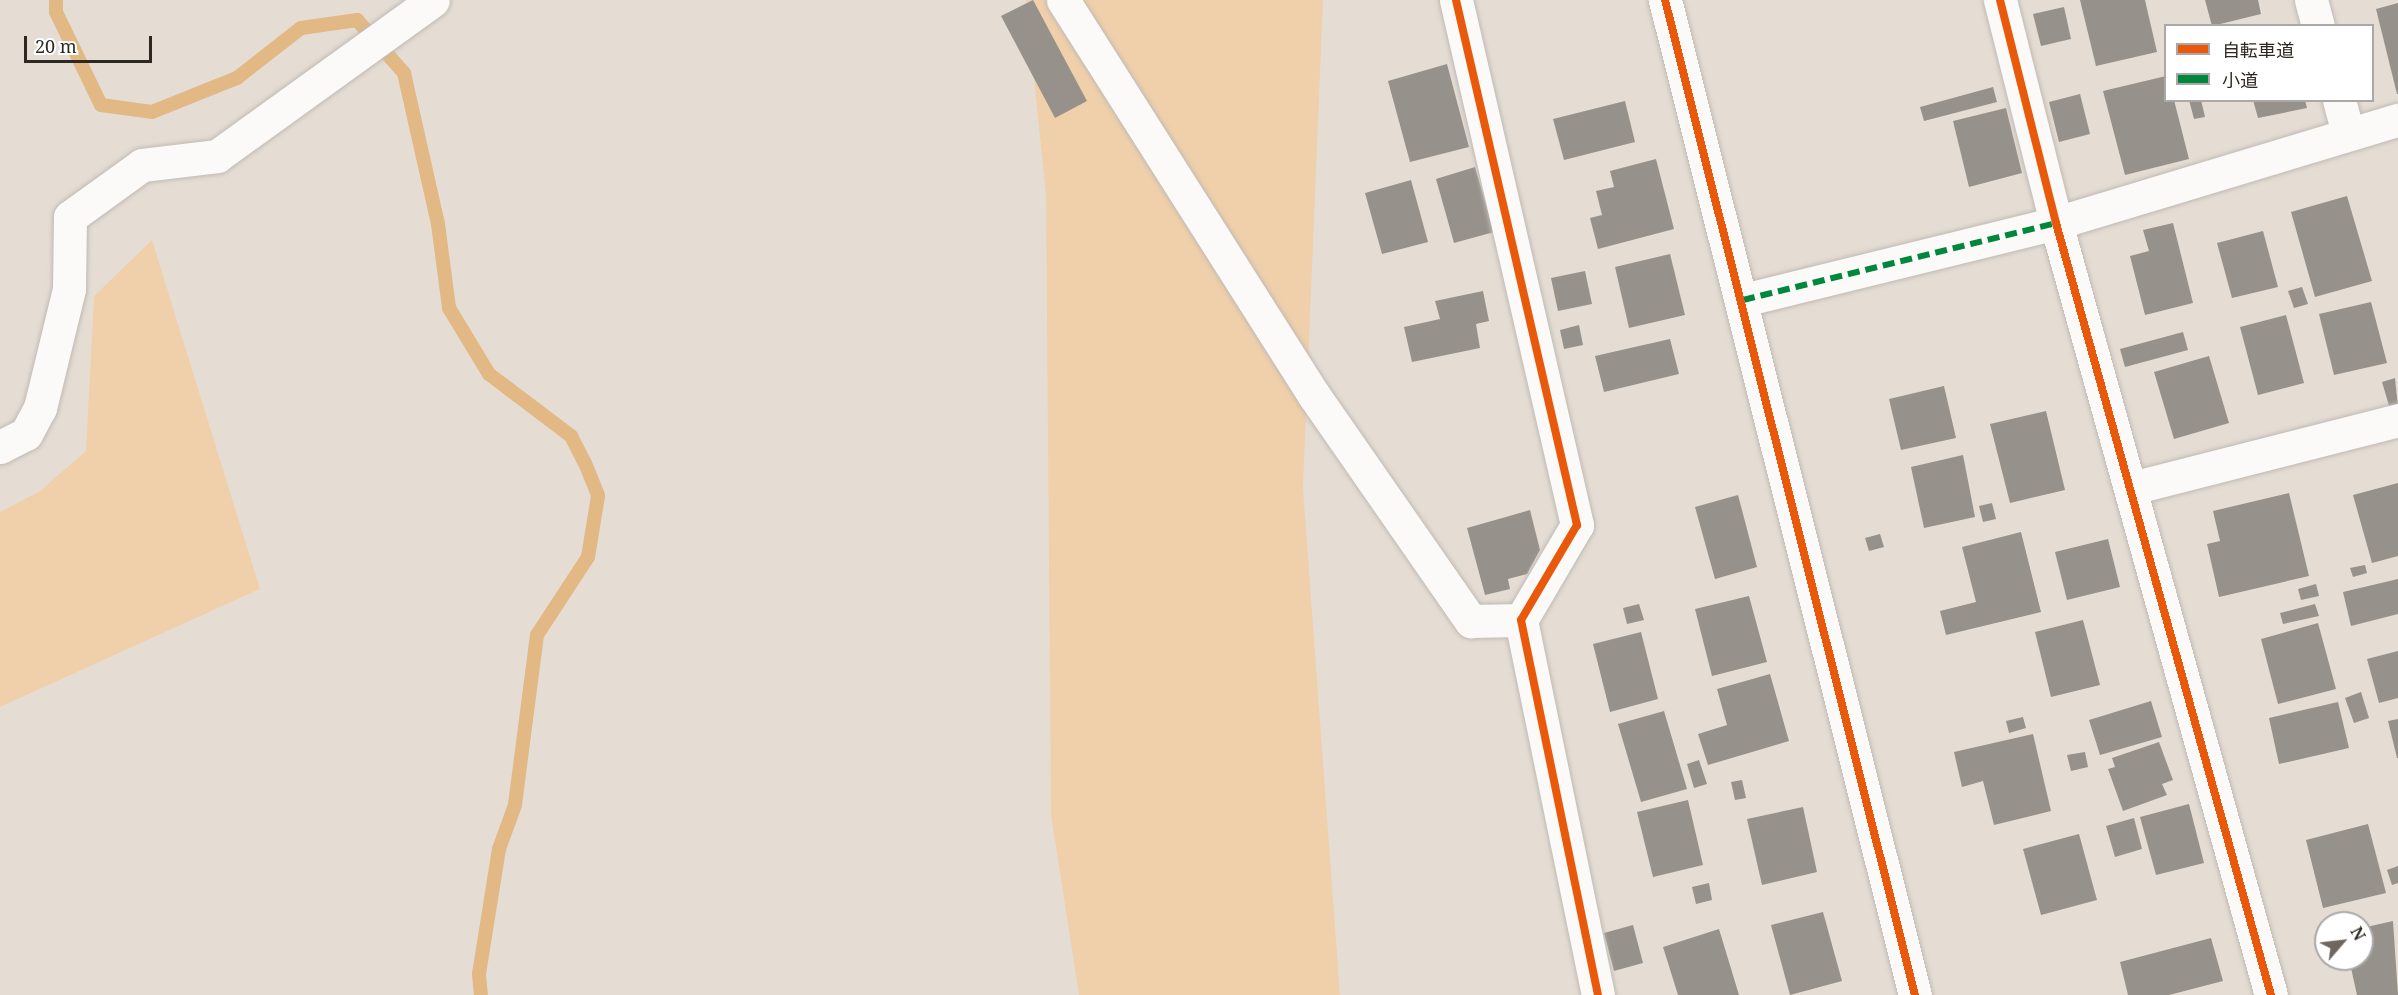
<!DOCTYPE html>
<meta charset="utf-8">
<style>
body{margin:0}
#map{position:relative;width:2398px;height:995px;overflow:hidden;background:#e5ddd4;font-family:"Noto Serif","Noto Sans JP",serif}
div>[style]{position:absolute}
[style*='--x']{left:calc(var(--x)*1px);top:calc(var(--y)*1px);width:calc(var(--w)*1px);rotate:calc(var(--a)*1deg)}
.green>*{inset:0;background:#f0d0ab}
.stream>*{height:14px;margin:-7px;padding:0 7px;transform-origin:7px;border-radius:7px;background:#e2b884}
.building>*{inset:0;background:#97918b}
.roads{filter:drop-shadow(0 0 2px #c0bab3) drop-shadow(0 0 2px #c0bab3)}
.pedestrian>*{height:33px;margin:-16.5px;padding:0 16.5px;transform-origin:16.5px;border-radius:16.5px;background:#fbfaf9}
.minor>*{height:33px;margin:-16.5px;padding:0 16.5px;transform-origin:16.5px;border-radius:16.5px;background:#fbfaf9}
.tertiary>*{height:33px;margin:-16.5px;padding:0 16.5px;transform-origin:16.5px;border-radius:16.5px;background:#fbfaf9}
.quiet>*{height:6px;margin-top:-3px;transform-origin:0;background:repeating-linear-gradient(90deg,#00873e 0 12px,transparent 0 18px)}
.cycleway>*{height:8px;margin:-4px;padding:0 4px;transform-origin:4px;border-radius:4px;background:#e8590c}
span{translate:-50% -50%;white-space:nowrap;text-align:center;line-height:1.15;-webkit-text-stroke:6px #fff;paint-order:stroke}
.legend{position:absolute;left:2164px;top:24px;width:210px;height:78px;box-sizing:border-box;background:#fff;border:2px solid #aba9a7;margin:0;padding:8px 10px;list-style:none;font-size:18px;color:#2d2822}
.legend li{display:flex;align-items:center;gap:12px;height:30px}
.legend b{width:30px;border:2px solid #aba9a7}
.north{position:absolute;left:2314px;top:911px;width:60px;height:60px;box-sizing:border-box;background:#fff;border:2px solid #aba9a7;border-radius:50%;rotate:62deg;font-size:16px;font-weight:700;line-height:24px;text-align:center;color:#2d2822}
.north::after{content:'';display:block;margin:auto;width:21px;height:27px;background:#6d6760;clip-path:polygon(50% 0,100% 100%,50% 72%,0 100%)}
.scale{position:absolute;left:24px;top:36px;width:128px;height:27px;box-sizing:border-box;border:3px solid #2d2822;border-top:0;padding-left:8px;font-size:18px;line-height:21px;white-space:nowrap;color:#2d2822;-webkit-text-stroke:4px #fff;paint-order:stroke}
</style>
<div id="map">
<div class="green">
<div style="clip-path:polygon(1026px 0,1323px 0,1303px 488px,1340px 995px,1079px 995px,1051px 815px,1046px 196px)"></div>
<div style="clip-path:polygon(152px 240px,260px 589px,0 707px,0 512px,40px 491px,86px 451px,94px 296px)"></div>
</div>
<div class="stream">
<div style="--x:56;--y:0;--w:12;--a:90"></div>
<div style="--x:56;--y:12;--w:103;--a:64.2"></div>
<div style="--x:101;--y:105;--w:51;--a:7.8"></div>
<div style="--x:152;--y:112;--w:92;--a:-21.8"></div>
<div style="--x:237;--y:78;--w:81;--a:-38"></div>
<div style="--x:301;--y:28;--w:57;--a:-8.1"></div>
<div style="--x:357;--y:20;--w:71;--a:48.4"></div>
<div style="--x:404;--y:73;--w:155;--a:77.3"></div>
<div style="--x:438;--y:224;--w:85;--a:82.5"></div>
<div style="--x:449;--y:308;--w:77;--a:58.8"></div>
<div style="--x:489;--y:374;--w:103;--a:37.1"></div>
<div style="--x:571;--y:436;--w:30;--a:63"></div>
<div style="--x:585;--y:463;--w:35;--a:68"></div>
<div style="--x:598;--y:496;--w:62;--a:99.3"></div>
<div style="--x:588;--y:557;--w:93;--a:123.2"></div>
<div style="--x:537;--y:635;--w:171;--a:97.4"></div>
<div style="--x:515;--y:805;--w:47;--a:110"></div>
<div style="--x:499;--y:849;--w:127;--a:99.1"></div>
<div style="--x:479;--y:974;--w:21;--a:85"></div>
</div>
<div class="building">
<div style="clip-path:polygon(1033px 0,1087px 101px,1055px 118px,1001px 16px)"></div>
<div style="clip-path:polygon(2080px 0,2145px 0,2157px 52px,2096px 66px)"></div>
<div style="clip-path:polygon(2205px 0,2258px 0,2261px 14px,2212px 26px)"></div>
<div style="clip-path:polygon(2398px 3px,2398px 94px,2397px 94px,2376px 9px)"></div>
<div style="clip-path:polygon(2064px 7px,2071px 39px,2041px 46px,2033px 14px)"></div>
<div style="clip-path:polygon(1447px 64px,1469px 147px,1410px 162px,1388px 81px)"></div>
<div style="clip-path:polygon(2166px 76px,2166px 100px,2174px 100px,2189px 159px,2125px 175px,2103px 91px)"></div>
<div style="clip-path:polygon(1993px 87px,1997px 102px,1924px 121px,1920px 107px)"></div>
<div style="clip-path:polygon(2080px 94px,2090px 134px,2059px 142px,2049px 102px)"></div>
<div style="clip-path:polygon(2189px 100px,2201px 100px,2205px 117px,2194px 119px)"></div>
<div style="clip-path:polygon(2253px 100px,2305px 100px,2307px 108px,2258px 118px)"></div>
<div style="clip-path:polygon(1625px 101px,1635px 142px,1564px 160px,1553px 119px)"></div>
<div style="clip-path:polygon(2006px 108px,2022px 173px,1969px 187px,1953px 121px)"></div>
<div style="clip-path:polygon(1656px 159px,1674px 229px,1598px 249px,1590px 218px,1602px 215px,1596px 191px,1614px 187px,1610px 171px)"></div>
<div style="clip-path:polygon(1475px 167px,1494px 232px,1454px 243px,1436px 179px)"></div>
<div style="clip-path:polygon(1411px 180px,1428px 242px,1382px 254px,1365px 193px)"></div>
<div style="clip-path:polygon(2347px 196px,2372px 281px,2315px 297px,2291px 212px)"></div>
<div style="clip-path:polygon(2173px 223px,2193px 303px,2145px 315px,2130px 256px,2149px 251px,2143px 230px)"></div>
<div style="clip-path:polygon(2263px 231px,2278px 287px,2232px 298px,2217px 243px)"></div>
<div style="clip-path:polygon(1670px 254px,1685px 315px,1629px 328px,1615px 267px)"></div>
<div style="clip-path:polygon(1585px 271px,1592px 304px,1558px 311px,1551px 278px)"></div>
<div style="clip-path:polygon(2302px 287px,2308px 304px,2294px 308px,2288px 291px)"></div>
<div style="clip-path:polygon(1483px 291px,1489px 321px,1476px 324px,1480px 348px,1412px 362px,1404px 327px,1440px 319px,1435px 301px)"></div>
<div style="clip-path:polygon(2371px 302px,2387px 363px,2334px 375px,2319px 314px)"></div>
<div style="clip-path:polygon(2286px 315px,2304px 383px,2258px 395px,2240px 327px)"></div>
<div style="clip-path:polygon(1579px 325px,1583px 345px,1564px 349px,1560px 330px)"></div>
<div style="clip-path:polygon(2183px 332px,2188px 350px,2125px 367px,2120px 349px)"></div>
<div style="clip-path:polygon(1670px 339px,1679px 374px,1604px 392px,1595px 356px)"></div>
<div style="clip-path:polygon(2209px 356px,2229px 423px,2174px 439px,2154px 372px)"></div>
<div style="clip-path:polygon(2395px 378px,2398px 407px,2390px 409px,2382px 382px)"></div>
<div style="clip-path:polygon(1944px 386px,1956px 438px,1901px 450px,1889px 399px)"></div>
<div style="clip-path:polygon(2046px 411px,2065px 490px,2010px 503px,1990px 424px)"></div>
<div style="clip-path:polygon(1963px 455px,1975px 517px,1924px 528px,1911px 467px)"></div>
<div style="clip-path:polygon(2398px 483px,2398px 556px,2372px 563px,2353px 495px)"></div>
<div style="clip-path:polygon(2289px 493px,2309px 576px,2219px 597px,2207px 544px,2220px 541px,2213px 511px)"></div>
<div style="clip-path:polygon(1738px 495px,1757px 567px,1715px 579px,1695px 507px)"></div>
<div style="clip-path:polygon(1992px 503px,1996px 519px,1983px 522px,1979px 506px)"></div>
<div style="clip-path:polygon(1530px 510px,1540px 550px,1527px 574px,1508px 579px,1510px 589px,1485px 595px,1467px 528px)"></div>
<div style="clip-path:polygon(2021px 532px,2041px 612px,1946px 635px,1940px 611px,1976px 602px,1962px 547px)"></div>
<div style="clip-path:polygon(1880px 534px,1884px 547px,1869px 551px,1865px 538px)"></div>
<div style="clip-path:polygon(2108px 539px,2120px 587px,2067px 600px,2055px 552px)"></div>
<div style="clip-path:polygon(2365px 565px,2367px 573px,2353px 577px,2350px 568px)"></div>
<div style="clip-path:polygon(2398px 579px,2398px 614px,2351px 626px,2343px 592px)"></div>
<div style="clip-path:polygon(2316px 584px,2319px 596px,2301px 600px,2298px 589px)"></div>
<div style="clip-path:polygon(1749px 596px,1767px 662px,1712px 676px,1695px 609px)"></div>
<div style="clip-path:polygon(1639px 604px,1644px 620px,1627px 624px,1623px 608px)"></div>
<div style="clip-path:polygon(2315px 604px,2319px 616px,2283px 624px,2280px 613px)"></div>
<div style="clip-path:polygon(2083px 620px,2100px 685px,2051px 697px,2035px 632px)"></div>
<div style="clip-path:polygon(2318px 623px,2336px 689px,2278px 704px,2261px 639px)"></div>
<div style="clip-path:polygon(1641px 632px,1658px 699px,1610px 712px,1593px 644px)"></div>
<div style="clip-path:polygon(2398px 651px,2398px 698px,2379px 703px,2367px 659px)"></div>
<div style="clip-path:polygon(1770px 674px,1789px 741px,1708px 765px,1698px 734px,1727px 725px,1717px 689px)"></div>
<div style="clip-path:polygon(2361px 692px,2369px 718px,2354px 723px,2345px 698px)"></div>
<div style="clip-path:polygon(2151px 701px,2162px 737px,2100px 755px,2089px 720px)"></div>
<div style="clip-path:polygon(2338px 702px,2349px 748px,2279px 764px,2269px 718px)"></div>
<div style="clip-path:polygon(1664px 711px,1687px 789px,1641px 802px,1618px 724px)"></div>
<div style="clip-path:polygon(2023px 717px,2026px 728px,2009px 733px,2006px 721px)"></div>
<div style="clip-path:polygon(2398px 719px,2398px 758px,2397px 758px,2388px 721px)"></div>
<div style="clip-path:polygon(2033px 734px,2051px 811px,1994px 825px,1983px 781px,1962px 787px,1954px 752px)"></div>
<div style="clip-path:polygon(2159px 742px,2173px 780px,2162px 784px,2167px 795px,2123px 811px,2108px 769px,2115px 767px,2112px 758px)"></div>
<div style="clip-path:polygon(2085px 752px,2088px 767px,2071px 771px,2067px 755px)"></div>
<div style="clip-path:polygon(1699px 760px,1707px 784px,1694px 788px,1687px 764px)"></div>
<div style="clip-path:polygon(1742px 780px,1746px 798px,1735px 800px,1731px 782px)"></div>
<div style="clip-path:polygon(1688px 800px,1703px 865px,1653px 877px,1637px 812px)"></div>
<div style="clip-path:polygon(2189px 804px,2204px 863px,2156px 875px,2140px 817px)"></div>
<div style="clip-path:polygon(1803px 807px,1817px 872px,1762px 885px,1747px 819px)"></div>
<div style="clip-path:polygon(2134px 818px,2142px 849px,2115px 857px,2106px 826px)"></div>
<div style="clip-path:polygon(2368px 824px,2386px 893px,2323px 908px,2306px 840px)"></div>
<div style="clip-path:polygon(2079px 834px,2097px 900px,2041px 915px,2023px 849px)"></div>
<div style="clip-path:polygon(2398px 866px,2398px 883px,2392px 885px,2387px 870px)"></div>
<div style="clip-path:polygon(1709px 883px,1712px 900px,1696px 904px,1692px 887px)"></div>
<div style="clip-path:polygon(1823px 912px,1842px 981px,1790px 995px,1771px 925px)"></div>
<div style="clip-path:polygon(2393px 921px,2398px 995px,2357px 995px,2349px 959px,2362px 959px,2362px 928px)"></div>
<div style="clip-path:polygon(1633px 925px,1643px 963px,1614px 971px,1604px 933px)"></div>
<div style="clip-path:polygon(1719px 929px,1739px 995px,1678px 995px,1663px 947px)"></div>
<div style="clip-path:polygon(2211px 938px,2223px 981px,2169px 995px,2128px 995px,2120px 962px)"></div>
</div>
<div class="roads">
<div class="pedestrian">
<div style="--x:1743;--y:300;--w:322;--a:-13.8"></div>
</div>
<div class="minor">
<div style="--x:1063;--y:0;--w:467;--a:57.6"></div>
<div style="--x:1313;--y:394;--w:277;--a:55.2"></div>
<div style="--x:1471;--y:621;--w:50;--a:-1.1"></div>
<div style="--x:1456;--y:0;--w:539;--a:77.02"></div>
<div style="--x:1577;--y:525;--w:110;--a:120.5"></div>
<div style="--x:1521;--y:620;--w:383;--a:78.4"></div>
<div style="--x:2000;--y:0;--w:230;--a:75.9"></div>
<div style="--x:2056;--y:223;--w:801;--a:74.44"></div>
<div style="--x:2311;--y:0;--w:27;--a:75"></div>
<div style="--x:2339;--y:100;--w:34;--a:75"></div>
<div style="--x:2056;--y:223;--w:357;--a:-16.8"></div>
<div style="--x:0;--y:447;--w:29;--a:-27"></div>
<div style="--x:26;--y:434;--w:30;--a:-62"></div>
<div style="--x:40;--y:408;--w:122;--a:-76.3"></div>
<div style="--x:69;--y:289;--w:72;--a:-89.2"></div>
<div style="--x:70;--y:217;--w:89;--a:-35.8"></div>
<div style="--x:142;--y:165;--w:76;--a:-6.8"></div>
<div style="--x:217;--y:156;--w:266;--a:-35.8"></div>
<div style="--x:2132;--y:488;--w:275;--a:-14.3"></div>
</div>
<div class="tertiary">
<div style="--x:1665;--y:0;--w:1026;--a:75.9"></div>
</div>
</div>
<div class="quiet">
<div style="--x:1743;--y:300;--w:322;--a:-13.8"></div>
</div>
<div class="cycleway">
<div style="--x:1456;--y:0;--w:539;--a:77.02"></div>
<div style="--x:1577;--y:525;--w:110;--a:120.5"></div>
<div style="--x:1521;--y:620;--w:383;--a:78.4"></div>
<div style="--x:1665;--y:0;--w:1026;--a:75.9"></div>
<div style="--x:2000;--y:0;--w:230;--a:75.9"></div>
<div style="--x:2056;--y:223;--w:801;--a:74.44"></div>
</div>
<ul class="legend">
<li><b style="height:8px;background:#e8590c"></b>自転車道</li>
<li><b style="height:8px;background:#00873e"></b>小道</li>
</ul>
<div class="north">N</div>
<div class="scale">20 m</div>
</div>
